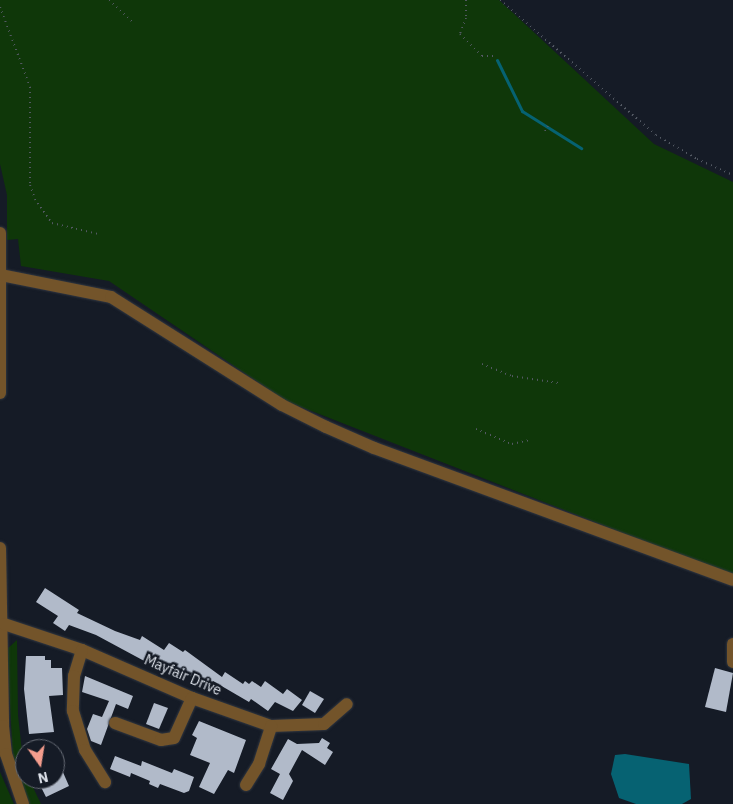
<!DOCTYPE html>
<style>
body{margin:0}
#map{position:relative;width:733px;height:804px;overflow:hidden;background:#151b26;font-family:"IBM Plex Sans",sans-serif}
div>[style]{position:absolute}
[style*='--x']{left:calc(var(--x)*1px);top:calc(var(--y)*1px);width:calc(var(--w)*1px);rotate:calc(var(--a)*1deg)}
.green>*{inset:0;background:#0f3709}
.water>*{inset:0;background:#066272}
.stream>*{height:3px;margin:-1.5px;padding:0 1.5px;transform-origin:1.5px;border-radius:1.5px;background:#066272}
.building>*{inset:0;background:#b1bac9}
.path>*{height:2px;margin-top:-1px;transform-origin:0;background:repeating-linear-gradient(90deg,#535963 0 1px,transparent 0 5px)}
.roads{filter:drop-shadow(0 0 1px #313741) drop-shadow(0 0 1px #313741)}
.minor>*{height:12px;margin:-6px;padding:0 6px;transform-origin:6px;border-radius:6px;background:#73542a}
span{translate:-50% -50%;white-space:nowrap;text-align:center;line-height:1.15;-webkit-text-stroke:5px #151b26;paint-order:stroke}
.street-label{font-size:14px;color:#dce1e9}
.north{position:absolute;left:15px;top:739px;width:50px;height:50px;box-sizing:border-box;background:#151b26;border:1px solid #656a74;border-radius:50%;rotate:167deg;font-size:14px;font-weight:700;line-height:20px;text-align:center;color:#dce1e9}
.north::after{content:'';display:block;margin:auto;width:18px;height:22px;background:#f49d8d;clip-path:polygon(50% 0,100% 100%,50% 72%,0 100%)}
</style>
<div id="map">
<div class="green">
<div style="clip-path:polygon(0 0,499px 0,654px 144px,733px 182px,733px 576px,286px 401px,109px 281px,21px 266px,18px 239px,7px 240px,7px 195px,0 164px)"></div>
<div style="clip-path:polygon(17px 640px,18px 715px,25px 779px,29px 779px,41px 804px,29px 804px,13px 760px,7px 649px)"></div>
<div style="clip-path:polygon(0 772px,14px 804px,0 804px)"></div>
</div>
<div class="water">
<div style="clip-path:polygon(625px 754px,689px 764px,691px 799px,682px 804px,636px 804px,619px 798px,611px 774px,615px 755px)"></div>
</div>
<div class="stream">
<div style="--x:497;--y:60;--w:57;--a:63.9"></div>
<div style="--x:522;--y:111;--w:70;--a:32.1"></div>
</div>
<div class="building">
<div style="clip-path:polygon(45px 588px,79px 610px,77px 613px,115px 631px,140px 640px,142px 636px,164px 650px,169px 643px,183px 652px,185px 650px,222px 677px,225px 672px,243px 684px,245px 681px,249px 684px,252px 681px,261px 687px,265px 681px,283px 694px,287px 689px,302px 700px,293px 711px,275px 702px,268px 711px,251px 699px,249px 702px,213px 681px,209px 687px,171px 665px,168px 669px,151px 657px,148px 663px,96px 635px,69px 625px,65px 631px,53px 623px,58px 616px,36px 602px)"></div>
<div style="clip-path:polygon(26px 656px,45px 656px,45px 660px,51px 660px,51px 668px,62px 668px,63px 695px,49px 696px,54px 732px,29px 734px,24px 689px)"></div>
<div style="clip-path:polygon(715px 668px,733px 673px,726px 712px,705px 707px)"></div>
<div style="clip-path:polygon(85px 676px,133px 696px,128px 709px,116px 704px,101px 745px,91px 741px,87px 729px,93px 714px,102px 717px,109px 701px,82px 692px)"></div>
<div style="clip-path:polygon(310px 691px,324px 699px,315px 713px,302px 705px)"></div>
<div style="clip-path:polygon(154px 703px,168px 708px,159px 729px,146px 724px)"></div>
<div style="clip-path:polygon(199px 721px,246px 740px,234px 773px,228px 770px,214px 794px,199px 787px,210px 763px,190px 755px,197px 738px,192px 735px)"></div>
<div style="clip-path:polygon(322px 738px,330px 743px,327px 748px,333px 752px,325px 765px,302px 750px,289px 774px,293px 781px,283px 800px,270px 793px,280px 774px,271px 769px,288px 739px,297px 744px,319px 743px)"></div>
<div style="clip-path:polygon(115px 756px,141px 766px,142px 761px,172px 773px,174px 769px,194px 777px,189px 791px,184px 793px,160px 784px,158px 788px,149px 784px,150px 781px,131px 773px,130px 777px,110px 769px)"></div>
<div style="clip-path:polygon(62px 770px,69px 786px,46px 797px,39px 783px,55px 779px,55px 774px)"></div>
</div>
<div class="path">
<div style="--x:109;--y:0;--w:33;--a:43"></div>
<div style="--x:466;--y:0;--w:18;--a:90"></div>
<div style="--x:466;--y:18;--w:17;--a:111"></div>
<div style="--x:460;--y:34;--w:31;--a:45"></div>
<div style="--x:482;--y:56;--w:12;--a:0"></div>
<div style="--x:500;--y:0;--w:206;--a:40.9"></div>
<div style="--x:656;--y:135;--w:48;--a:30.3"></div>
<div style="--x:697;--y:159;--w:39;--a:24"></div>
<div style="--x:0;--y:7;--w:85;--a:69.4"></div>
<div style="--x:30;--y:87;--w:98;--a:90"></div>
<div style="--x:30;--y:185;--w:15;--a:70"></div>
<div style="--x:35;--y:199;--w:29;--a:55"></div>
<div style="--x:52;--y:223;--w:47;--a:13.4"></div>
<div style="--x:545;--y:131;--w:7;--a:-63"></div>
<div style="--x:482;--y:364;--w:32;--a:22"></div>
<div style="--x:512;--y:376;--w:47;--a:8.7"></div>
<div style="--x:476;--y:429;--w:39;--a:23"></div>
<div style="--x:512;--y:444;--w:17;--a:-13"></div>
</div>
<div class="roads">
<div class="minor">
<div style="--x:0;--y:233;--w:160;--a:90"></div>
<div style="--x:1;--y:275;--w:112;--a:11.3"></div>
<div style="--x:111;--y:297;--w:202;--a:32.3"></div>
<div style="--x:282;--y:405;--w:49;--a:26.6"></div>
<div style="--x:326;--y:427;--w:52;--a:23.6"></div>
<div style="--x:374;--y:448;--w:382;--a:20.2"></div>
<div style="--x:0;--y:548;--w:178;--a:89"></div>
<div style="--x:3;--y:726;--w:28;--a:84"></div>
<div style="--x:6;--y:754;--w:53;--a:71.2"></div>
<div style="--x:4;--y:624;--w:82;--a:18.4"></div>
<div style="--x:82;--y:650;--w:120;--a:23.6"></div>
<div style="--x:192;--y:698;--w:84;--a:19.5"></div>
<div style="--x:271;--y:726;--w:53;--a:-2.2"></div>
<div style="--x:324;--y:724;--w:30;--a:-41"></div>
<div style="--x:733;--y:644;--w:18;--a:90"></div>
<div style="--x:82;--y:650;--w:27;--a:107"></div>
<div style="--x:74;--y:676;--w:35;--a:92"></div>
<div style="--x:73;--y:711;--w:41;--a:72.9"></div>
<div style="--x:85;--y:750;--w:38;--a:58"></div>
<div style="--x:115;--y:723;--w:49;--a:20.3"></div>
<div style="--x:161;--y:740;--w:13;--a:-9"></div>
<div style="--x:174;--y:738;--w:44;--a:-65.8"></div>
<div style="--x:246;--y:785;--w:25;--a:-58"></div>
<div style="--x:259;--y:764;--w:40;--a:-72"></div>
</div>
</div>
<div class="street-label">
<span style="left:183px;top:675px;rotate:23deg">Mayfair Drive</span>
</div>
<div class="north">N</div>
</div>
